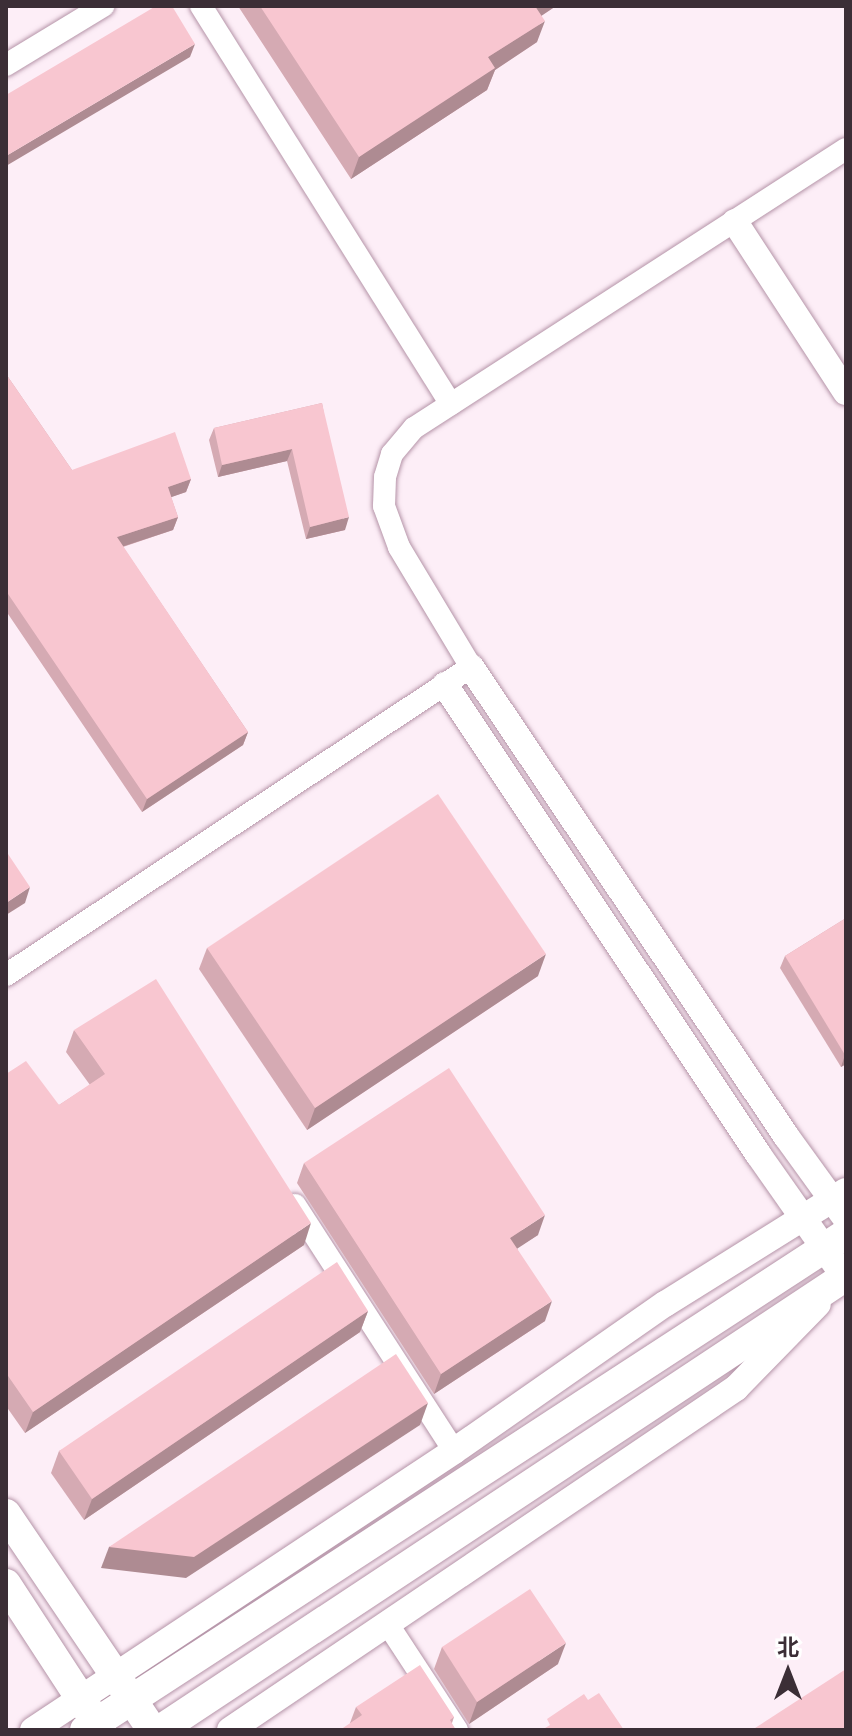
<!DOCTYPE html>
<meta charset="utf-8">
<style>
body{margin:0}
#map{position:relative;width:852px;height:1736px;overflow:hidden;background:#fdeef7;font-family:"Fira Sans","Noto Sans SC",sans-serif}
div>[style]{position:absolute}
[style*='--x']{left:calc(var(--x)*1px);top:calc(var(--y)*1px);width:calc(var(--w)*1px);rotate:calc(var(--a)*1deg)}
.roads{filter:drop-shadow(0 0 2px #b594a8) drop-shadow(0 0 2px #b594a8)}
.minor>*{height:22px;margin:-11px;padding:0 11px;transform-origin:11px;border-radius:11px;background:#fff}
.tertiary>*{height:26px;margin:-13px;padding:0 13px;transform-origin:13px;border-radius:13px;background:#fff}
.secondary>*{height:30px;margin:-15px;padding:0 15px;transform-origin:15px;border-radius:15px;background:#fff}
.wall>*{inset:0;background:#d5aab3}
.shaded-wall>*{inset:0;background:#ae8b92}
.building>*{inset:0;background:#f8c6d0}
span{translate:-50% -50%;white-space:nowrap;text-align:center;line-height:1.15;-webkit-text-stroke:7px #fff;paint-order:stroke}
.frame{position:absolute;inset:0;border:8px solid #3b2e36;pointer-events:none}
.north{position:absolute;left:748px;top:1632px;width:80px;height:80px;-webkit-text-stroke:6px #fff;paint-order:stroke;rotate:0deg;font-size:22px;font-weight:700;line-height:32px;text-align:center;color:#3b2e36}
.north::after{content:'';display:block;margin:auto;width:28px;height:36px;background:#3b2e36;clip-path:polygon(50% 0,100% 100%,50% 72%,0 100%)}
</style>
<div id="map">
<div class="roads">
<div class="minor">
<div style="--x:201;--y:6;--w:470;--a:57.9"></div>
<div style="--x:6;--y:65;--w:114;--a:-31.3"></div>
<div style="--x:6;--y:975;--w:558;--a:-33.52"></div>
<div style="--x:471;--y:667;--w:140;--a:-121"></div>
<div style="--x:399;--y:547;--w:44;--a:-110.1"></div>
<div style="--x:384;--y:506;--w:29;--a:-88"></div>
<div style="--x:385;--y:477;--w:24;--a:-73"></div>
<div style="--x:392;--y:454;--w:34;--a:-50"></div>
<div style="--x:414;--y:428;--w:514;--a:-32.86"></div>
<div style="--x:295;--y:1205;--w:293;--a:57.1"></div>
<div style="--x:389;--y:1626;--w:124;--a:56.8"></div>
</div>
<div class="tertiary">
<div style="--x:735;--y:222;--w:203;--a:56.9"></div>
<div style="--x:471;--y:667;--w:565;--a:56.11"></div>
<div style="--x:786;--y:1136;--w:102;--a:54.1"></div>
<div style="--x:445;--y:685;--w:564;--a:56.28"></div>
<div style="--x:758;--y:1154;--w:153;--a:54.9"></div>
<div style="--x:33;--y:1730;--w:505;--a:-33.53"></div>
<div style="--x:454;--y:1451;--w:257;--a:-34.9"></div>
<div style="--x:665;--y:1304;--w:213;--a:-32"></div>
<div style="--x:230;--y:1730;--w:611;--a:-34.05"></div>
<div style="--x:736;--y:1388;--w:117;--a:-45.7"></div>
</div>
<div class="secondary">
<div style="--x:6;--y:1514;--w:261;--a:55.9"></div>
<div style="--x:6;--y:1584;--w:174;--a:56.9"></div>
<div style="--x:85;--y:1730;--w:908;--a:-33.1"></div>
<div style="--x:160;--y:1730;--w:823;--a:-33.5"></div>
</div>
</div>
<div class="wall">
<div style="clip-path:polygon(238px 6px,556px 6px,541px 16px,537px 42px,495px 70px,487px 90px,351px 179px)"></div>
<div style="clip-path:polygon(6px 374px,72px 470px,191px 479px,186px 492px,171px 497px,178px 517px,173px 530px,123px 547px,248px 732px,243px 745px,142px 812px,6px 611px)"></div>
<div style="clip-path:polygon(322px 403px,345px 530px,306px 539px,287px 461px,218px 477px,209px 440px,214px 428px)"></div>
<div style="clip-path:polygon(846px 918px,846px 1064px,841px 1067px,780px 968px,785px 956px)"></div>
<div style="clip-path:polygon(207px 948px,538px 976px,307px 1130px,199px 969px)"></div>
<div style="clip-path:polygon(74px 1030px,304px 1245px,25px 1433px,6px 1406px,6px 1074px,59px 1105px,90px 1085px,66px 1052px)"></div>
<div style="clip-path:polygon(304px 1163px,538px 1235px,517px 1248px,545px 1321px,434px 1394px,297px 1183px)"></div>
<div style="clip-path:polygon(368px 1311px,360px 1332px,84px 1520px,51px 1473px,59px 1451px)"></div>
<div style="clip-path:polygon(442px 1647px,558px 1664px,469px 1724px,434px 1669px)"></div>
<div style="clip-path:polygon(356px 1707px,454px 1717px,452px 1723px,350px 1723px)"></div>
</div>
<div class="shaded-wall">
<div style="clip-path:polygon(533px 6px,556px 6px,526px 26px)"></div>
<div style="clip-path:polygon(545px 21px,537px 42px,495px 70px,487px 90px,351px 179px,359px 157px,488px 57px)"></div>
<div style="clip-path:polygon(195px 44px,190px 57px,6px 166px,6px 156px)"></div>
<div style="clip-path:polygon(292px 449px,287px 461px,218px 477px,222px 465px)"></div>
<div style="clip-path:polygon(191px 479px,186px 492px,163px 500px,168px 487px)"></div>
<div style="clip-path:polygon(178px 517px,173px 530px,112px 550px,117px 537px)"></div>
<div style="clip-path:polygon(349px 517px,345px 530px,306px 539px,310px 527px)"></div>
<div style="clip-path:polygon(248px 732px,243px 745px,142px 812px,147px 799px)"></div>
<div style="clip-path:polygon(30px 887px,25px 903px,6px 915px,6px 903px)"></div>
<div style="clip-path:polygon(546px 954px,538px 976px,307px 1130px,315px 1108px)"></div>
<div style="clip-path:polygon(846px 1054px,846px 1064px,841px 1067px,845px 1055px)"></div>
<div style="clip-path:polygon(545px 1215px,538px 1235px,503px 1258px,510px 1238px)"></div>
<div style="clip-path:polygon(311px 1223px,304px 1245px,25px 1433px,33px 1412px)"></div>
<div style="clip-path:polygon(552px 1301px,545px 1321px,434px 1394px,441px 1374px)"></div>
<div style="clip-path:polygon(368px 1311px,360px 1332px,84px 1520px,92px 1499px)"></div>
<div style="clip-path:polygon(428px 1403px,420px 1425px,186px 1578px,101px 1568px,109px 1547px)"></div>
<div style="clip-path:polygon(566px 1643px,558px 1664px,469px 1724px,477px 1702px)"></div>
</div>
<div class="building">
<div style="clip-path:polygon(156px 6px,172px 6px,195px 44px,6px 156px,6px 95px)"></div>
<div style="clip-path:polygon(260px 6px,535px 6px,545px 21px,488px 57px,495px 68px,359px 157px)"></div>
<div style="clip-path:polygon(6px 374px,72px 470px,175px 432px,191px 479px,168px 487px,178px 517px,117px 537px,248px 732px,147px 799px,6px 591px)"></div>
<div style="clip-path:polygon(322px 403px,349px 517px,310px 527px,292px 449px,222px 465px,214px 428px)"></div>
<div style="clip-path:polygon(438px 794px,546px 954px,315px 1108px,207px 948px)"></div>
<div style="clip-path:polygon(6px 851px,30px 887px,6px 903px)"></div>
<div style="clip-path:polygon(846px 918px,846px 1054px,845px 1055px,785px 956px)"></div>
<div style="clip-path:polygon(156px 979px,311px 1223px,33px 1412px,6px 1373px,6px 1074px,26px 1061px,59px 1105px,105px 1074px,74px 1030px)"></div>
<div style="clip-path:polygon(449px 1068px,545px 1215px,510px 1238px,552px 1301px,441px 1374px,304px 1163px)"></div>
<div style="clip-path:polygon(337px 1262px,368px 1311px,92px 1499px,59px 1451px)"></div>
<div style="clip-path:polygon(396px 1354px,428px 1403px,194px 1557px,109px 1547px)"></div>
<div style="clip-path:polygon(530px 1589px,566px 1643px,477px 1702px,442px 1647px)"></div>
<div style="clip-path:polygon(420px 1665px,454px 1717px,450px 1720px,456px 1730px,340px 1730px,362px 1715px,356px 1707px)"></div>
<div style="clip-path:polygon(846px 1669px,846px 1730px,752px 1730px)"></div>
<div style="clip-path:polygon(599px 1693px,624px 1730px,542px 1730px,550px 1725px,547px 1719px,584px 1694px,588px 1700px)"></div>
</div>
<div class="frame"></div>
<div class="north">北</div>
</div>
